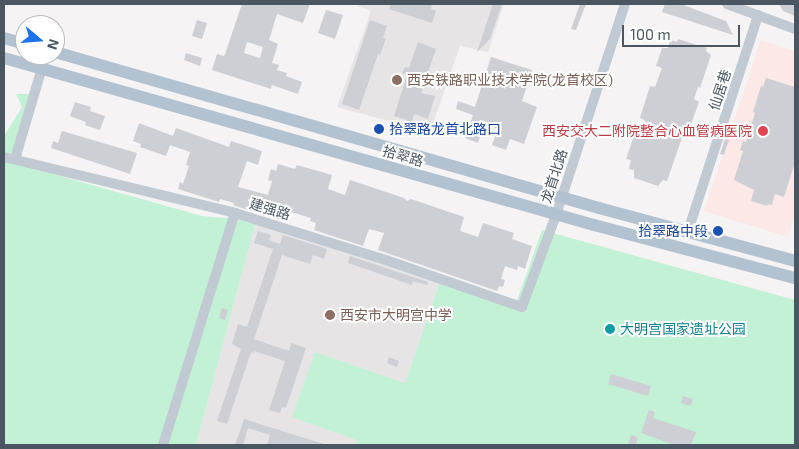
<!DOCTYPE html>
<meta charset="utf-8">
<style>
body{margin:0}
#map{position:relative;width:799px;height:449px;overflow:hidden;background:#f5f3f3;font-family:"Exo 2","Noto Sans SC",sans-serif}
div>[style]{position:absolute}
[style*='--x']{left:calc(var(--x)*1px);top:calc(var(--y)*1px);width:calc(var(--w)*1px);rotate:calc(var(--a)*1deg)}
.education>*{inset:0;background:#e6e4e5}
.medical>*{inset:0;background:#fce8e6}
.green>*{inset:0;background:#c3f1d5}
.building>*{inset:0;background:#cdcfd5}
.minor>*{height:10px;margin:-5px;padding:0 5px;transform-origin:5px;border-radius:5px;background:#c1cad2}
.major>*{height:12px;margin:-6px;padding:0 6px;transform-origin:6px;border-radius:6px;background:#b3c2d1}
.dots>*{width:14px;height:14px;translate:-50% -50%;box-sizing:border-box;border:2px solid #fff;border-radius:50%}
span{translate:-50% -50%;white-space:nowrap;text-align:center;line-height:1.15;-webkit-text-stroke:4px #fff;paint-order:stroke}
.education-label{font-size:14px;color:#785e54}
.left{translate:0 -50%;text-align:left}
.street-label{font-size:14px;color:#4a5661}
.transit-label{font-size:14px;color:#164399}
.right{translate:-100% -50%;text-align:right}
.health-label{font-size:14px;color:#be3a42}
.culture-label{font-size:14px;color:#0d838f}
.frame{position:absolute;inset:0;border:5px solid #4a5661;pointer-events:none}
.north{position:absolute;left:15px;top:15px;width:50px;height:50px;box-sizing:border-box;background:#fff;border:1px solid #b7bbc0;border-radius:50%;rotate:108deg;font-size:14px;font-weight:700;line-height:20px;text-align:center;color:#4a5661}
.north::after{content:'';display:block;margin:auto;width:18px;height:22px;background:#1a73e8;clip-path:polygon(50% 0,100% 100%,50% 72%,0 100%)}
.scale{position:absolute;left:622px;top:25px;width:118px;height:22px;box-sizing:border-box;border:2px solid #4a5661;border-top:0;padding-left:6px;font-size:15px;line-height:18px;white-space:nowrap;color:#4a5661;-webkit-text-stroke:4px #fff;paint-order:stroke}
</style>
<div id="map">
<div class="education">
<div style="clip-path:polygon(359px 4px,504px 4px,488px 52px,460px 46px,430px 132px,337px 107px,371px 11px,358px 6px)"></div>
<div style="clip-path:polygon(256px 221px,441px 279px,405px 383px,314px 352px,358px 440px,356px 445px,196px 445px)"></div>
</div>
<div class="medical">
<div style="clip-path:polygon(761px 40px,795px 51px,795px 214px,788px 237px,704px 211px)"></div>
</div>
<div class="green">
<div style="clip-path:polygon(16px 94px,31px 94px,13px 154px,4px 152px,4px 136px,22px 107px)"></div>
<div style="clip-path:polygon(4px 160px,202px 216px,256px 221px,196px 445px,4px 445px)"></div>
<div style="clip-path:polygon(542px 230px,795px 300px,795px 445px,356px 445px,357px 440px,292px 417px,315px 352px,405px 383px,441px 279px,515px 306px)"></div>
</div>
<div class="building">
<div style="clip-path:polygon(evenodd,242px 4px,310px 4px,303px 23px,277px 14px,269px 40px,278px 44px,272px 63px,279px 65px,277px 70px,287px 73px,286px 76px,302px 82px,298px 94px,272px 85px,271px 89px,212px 70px,217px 54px,224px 56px,225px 54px,242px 4px,247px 42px,263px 47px,260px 58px,244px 53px,247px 42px)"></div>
<div style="clip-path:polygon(391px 4px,432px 4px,431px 9px,436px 11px,432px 23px,389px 9px)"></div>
<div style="clip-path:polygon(493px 4px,502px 4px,490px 39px,477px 52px)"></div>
<div style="clip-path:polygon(580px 4px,586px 4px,576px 30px,571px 29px)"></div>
<div style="clip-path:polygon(665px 4px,681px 4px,726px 21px,733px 35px,662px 12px)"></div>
<div style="clip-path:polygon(779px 4px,795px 4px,795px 16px,783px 11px)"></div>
<div style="clip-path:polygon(326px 10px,343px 15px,335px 39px,318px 33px)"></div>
<div style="clip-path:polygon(197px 20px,207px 23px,202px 39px,192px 36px)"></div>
<div style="clip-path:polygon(370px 20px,387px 26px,383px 38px,386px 39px,380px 55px,378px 54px,359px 110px,342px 104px)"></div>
<div style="clip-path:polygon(678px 39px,707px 48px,706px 51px,711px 55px,700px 88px,698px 87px,694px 99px,699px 102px,688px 133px,684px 132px,667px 181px,663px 180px,658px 186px,634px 178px,634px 170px,629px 169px,631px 160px,626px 159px,634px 136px,639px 138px,645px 120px,640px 118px,650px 86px,655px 87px,662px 68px,656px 66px,662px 48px,668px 48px,670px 40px,677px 42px)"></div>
<div style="clip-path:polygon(418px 42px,436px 49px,421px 93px,435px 96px,428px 119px,414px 114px,412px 122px,394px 116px,407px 75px,402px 73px,405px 67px,409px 68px)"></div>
<div style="clip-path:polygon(186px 53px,202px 58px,200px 66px,184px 60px)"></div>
<div style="clip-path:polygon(491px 57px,532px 70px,522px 101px,537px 107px,524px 144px,510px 139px,506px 150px,492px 145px,498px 129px,484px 124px,478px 143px,465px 138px,473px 115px,456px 109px,458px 101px,475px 107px)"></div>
<div style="clip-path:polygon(766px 78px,795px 87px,795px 162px,784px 197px,775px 194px,772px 205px,768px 204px,767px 206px,751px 201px,754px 190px,734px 180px,743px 151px,740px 150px,743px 141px,746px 142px,755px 113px,753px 112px,761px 86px,763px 87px)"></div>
<div style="clip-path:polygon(75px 102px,91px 107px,90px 111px,105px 116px,100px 130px,85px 125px,86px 122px,70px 116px)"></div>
<div style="clip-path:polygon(139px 123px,173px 136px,176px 128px,229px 147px,231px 141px,262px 151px,258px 165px,247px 161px,238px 187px,268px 195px,272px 181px,268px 180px,271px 169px,276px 171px,278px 164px,295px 169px,297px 165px,332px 175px,328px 189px,345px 195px,350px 180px,404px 198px,407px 201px,411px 199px,464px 217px,460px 231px,478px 237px,483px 223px,514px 233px,512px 239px,532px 246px,525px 269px,518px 266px,517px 270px,505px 266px,501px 279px,505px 280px,503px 287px,499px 286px,497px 291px,378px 250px,384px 233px,369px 229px,363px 246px,314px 230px,316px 223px,310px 221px,311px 218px,291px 212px,286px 222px,233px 205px,234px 203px,220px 199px,219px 202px,178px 189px,180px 182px,183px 184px,189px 166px,186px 165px,190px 152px,170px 145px,166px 156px,140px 147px,141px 144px,133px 141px)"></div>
<div style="clip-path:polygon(62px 131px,137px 153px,130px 174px,51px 148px,53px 141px,58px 143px)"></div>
<div style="clip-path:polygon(725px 139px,729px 140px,724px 155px,720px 154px)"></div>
<div style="clip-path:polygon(258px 231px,271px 235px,269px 240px,280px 244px,283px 235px,327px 249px,324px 259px,313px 255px,310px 264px,282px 255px,254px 339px,289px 351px,291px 343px,306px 348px,286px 408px,282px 407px,280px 413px,269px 410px,285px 361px,254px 351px,253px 353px,251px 352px,227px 424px,217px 421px,241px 349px,232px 344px,238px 324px,247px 327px,273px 249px,254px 243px)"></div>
<div style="clip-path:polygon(350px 256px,428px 282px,427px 285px,413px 281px,412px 285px,348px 263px)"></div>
<div style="clip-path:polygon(222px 308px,228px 310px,225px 320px,219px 318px)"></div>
<div style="clip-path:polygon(389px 357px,399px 361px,397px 367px,387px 363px)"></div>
<div style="clip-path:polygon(611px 374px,651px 386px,648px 396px,608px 384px)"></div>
<div style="clip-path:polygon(683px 396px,693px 399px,691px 406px,681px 403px)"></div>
<div style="clip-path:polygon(649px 410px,655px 412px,653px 418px,696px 432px,691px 445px,674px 445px,641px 433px)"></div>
<div style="clip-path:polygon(244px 419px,324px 444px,324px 445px,267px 445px,270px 435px,248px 428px,243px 445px,235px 445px)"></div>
<div style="clip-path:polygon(631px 435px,638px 437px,636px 445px,628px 445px)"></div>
</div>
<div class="minor">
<div style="--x:727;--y:4;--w:72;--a:20.2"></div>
<div style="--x:4;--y:157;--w:238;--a:13.6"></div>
<div style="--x:235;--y:213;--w:158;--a:17.3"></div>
<div style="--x:386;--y:260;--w:144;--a:19.1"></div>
<div style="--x:522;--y:307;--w:98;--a:-69.7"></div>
<div style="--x:556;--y:215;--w:222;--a:-71.9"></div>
<div style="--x:15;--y:159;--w:95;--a:-73.5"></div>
<div style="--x:688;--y:231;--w:227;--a:-72"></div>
<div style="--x:163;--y:445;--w:243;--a:-72.8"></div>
</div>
<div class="major">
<div style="--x:4;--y:38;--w:22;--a:16"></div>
<div style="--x:55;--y:52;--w:566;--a:16"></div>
<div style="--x:599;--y:208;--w:203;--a:15.1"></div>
<div style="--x:4;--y:58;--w:613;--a:15.8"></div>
<div style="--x:594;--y:225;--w:208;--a:14.8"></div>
</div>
<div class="dots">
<div style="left:397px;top:80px;background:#8d6e63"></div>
<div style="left:379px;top:129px;background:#1a4fb4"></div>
<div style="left:763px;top:131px;background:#e0444e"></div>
<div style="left:718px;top:231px;background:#1a4fb4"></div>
<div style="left:330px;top:315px;background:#8d6e63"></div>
<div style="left:610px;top:329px;background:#0f9aa8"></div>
</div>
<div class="education-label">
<span class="left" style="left:407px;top:80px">西安铁路职业技术学院(龙首校区)</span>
<span class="left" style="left:340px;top:315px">西安市大明宫中学</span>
</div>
<div class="street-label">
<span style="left:720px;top:90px;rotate:-72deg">仙居巷</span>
<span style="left:403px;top:156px;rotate:16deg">拾翠路</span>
<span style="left:554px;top:176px;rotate:-72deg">龙首北路</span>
<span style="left:270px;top:209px;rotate:17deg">建强路</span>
</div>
<div class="transit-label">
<span class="left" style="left:389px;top:129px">拾翠路龙首北路口</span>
<span class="right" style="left:708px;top:231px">拾翠路中段</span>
</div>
<div class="health-label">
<span class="right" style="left:752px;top:131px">西安交大二附院整合心血管病医院</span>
</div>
<div class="culture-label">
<span class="left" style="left:620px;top:329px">大明宫国家遗址公园</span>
</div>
<div class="frame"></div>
<div class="north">N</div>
<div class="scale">100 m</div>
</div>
